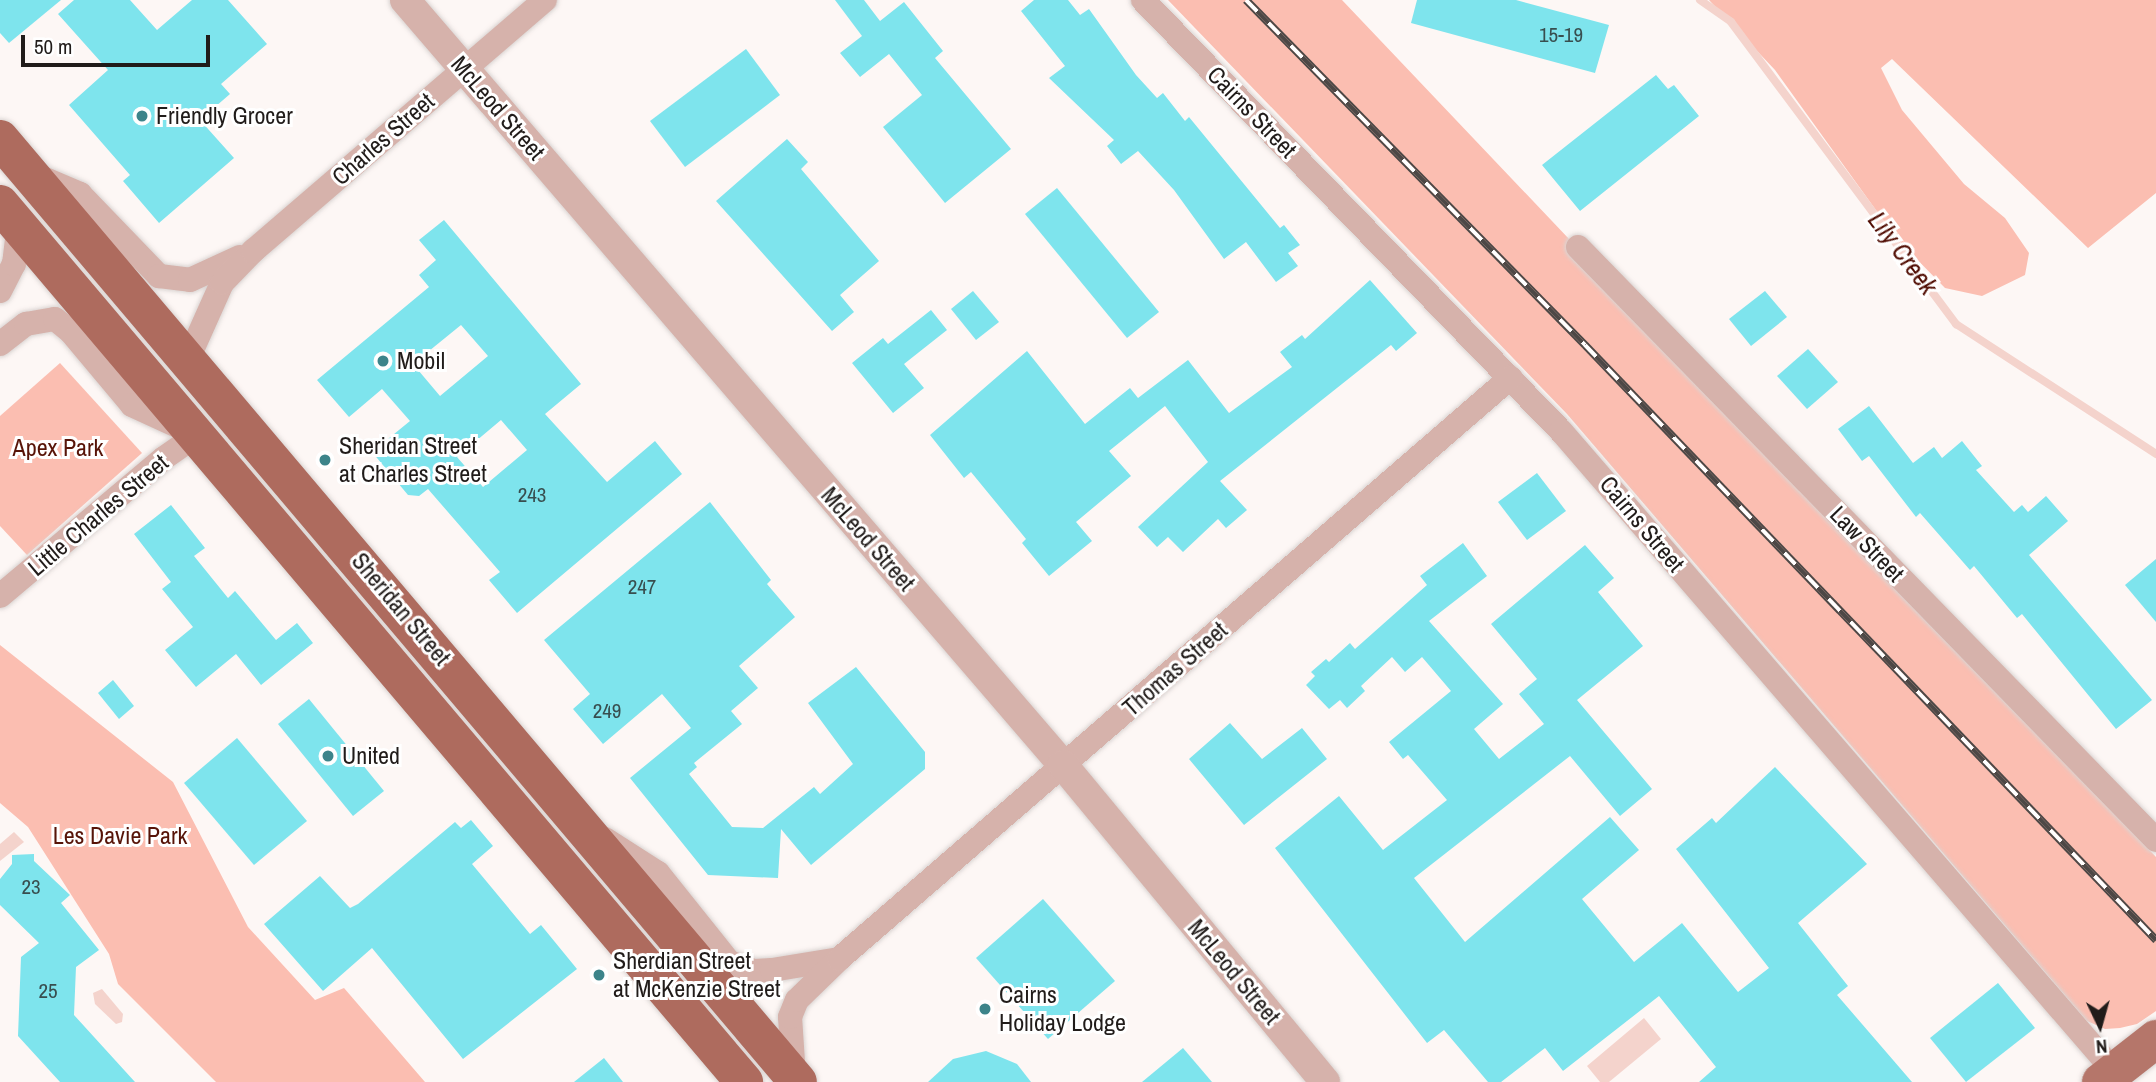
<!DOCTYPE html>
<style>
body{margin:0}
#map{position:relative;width:2156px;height:1082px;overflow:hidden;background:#fdf7f5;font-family:"Archivo Narrow",sans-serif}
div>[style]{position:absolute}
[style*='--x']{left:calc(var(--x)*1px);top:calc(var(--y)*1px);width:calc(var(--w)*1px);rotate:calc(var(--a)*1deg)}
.green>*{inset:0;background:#fbbeb1}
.water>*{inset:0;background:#f4d3cc}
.stream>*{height:8px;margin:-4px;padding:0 4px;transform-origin:4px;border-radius:4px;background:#f4d3cc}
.building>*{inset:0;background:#7ee4ed}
.roads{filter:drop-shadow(0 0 2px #dad4d2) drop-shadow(0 0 2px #dad4d2)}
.minor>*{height:24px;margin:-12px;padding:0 12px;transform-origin:12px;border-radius:12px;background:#d6b2ab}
.tertiary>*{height:30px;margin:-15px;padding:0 15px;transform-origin:15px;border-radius:15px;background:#d6b2ab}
.primary>*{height:38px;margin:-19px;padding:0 19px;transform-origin:19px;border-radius:19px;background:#b5766a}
.trunk>*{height:38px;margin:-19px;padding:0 19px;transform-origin:19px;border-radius:19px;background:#ae6b5e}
.rail>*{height:8px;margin-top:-4px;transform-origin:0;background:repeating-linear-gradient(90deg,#fff 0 16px,#4d4846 0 32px);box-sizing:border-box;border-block:2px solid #4d4846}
.dots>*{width:19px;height:19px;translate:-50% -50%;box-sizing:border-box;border:4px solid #fff;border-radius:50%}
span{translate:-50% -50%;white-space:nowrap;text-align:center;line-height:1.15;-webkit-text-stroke:6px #fff;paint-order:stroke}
.number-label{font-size:21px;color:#384e4f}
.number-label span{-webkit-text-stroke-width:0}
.street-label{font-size:24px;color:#211c1a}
.poi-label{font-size:24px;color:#211c1a}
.left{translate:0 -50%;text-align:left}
.park-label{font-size:24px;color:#571408}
.water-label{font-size:26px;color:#510d03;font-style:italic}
.north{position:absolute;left:2065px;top:991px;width:70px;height:70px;-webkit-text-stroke:5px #fff;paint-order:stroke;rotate:175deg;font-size:19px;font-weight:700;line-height:28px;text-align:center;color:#211c1a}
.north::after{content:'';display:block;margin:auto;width:24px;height:32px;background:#211c1a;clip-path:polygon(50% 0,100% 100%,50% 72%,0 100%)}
.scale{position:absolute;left:21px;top:35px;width:189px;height:32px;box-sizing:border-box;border:4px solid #211c1a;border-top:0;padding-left:9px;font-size:21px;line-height:24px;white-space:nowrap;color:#211c1a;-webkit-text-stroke:5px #fff;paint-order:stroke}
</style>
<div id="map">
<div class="green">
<div style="clip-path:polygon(1168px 0,1342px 0,2156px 857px,2156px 1011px,2137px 1024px,2120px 1028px,2105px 1029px,2087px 1021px,1567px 414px)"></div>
<div style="clip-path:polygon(1709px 0,2156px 0,2156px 193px,2088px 248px,1892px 59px,1881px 68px,1902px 110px,1964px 184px,2005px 218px,2029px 253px,2025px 275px,1982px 296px,1945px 288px,1896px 238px,1775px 70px)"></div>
<div style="clip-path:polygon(60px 363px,142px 453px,27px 555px,0 526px,0 416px)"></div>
<div style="clip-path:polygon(0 645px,173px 782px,248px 927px,315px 1000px,344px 988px,425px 1082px,216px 1082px,118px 984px,109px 954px,28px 827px,0 803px)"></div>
</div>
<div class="water">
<div style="clip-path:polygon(14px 832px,24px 842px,0 861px,0 844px)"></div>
<div style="clip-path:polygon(102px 989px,123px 1014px,122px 1022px,116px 1024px,95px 1004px,93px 993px)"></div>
<div style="clip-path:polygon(1644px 1018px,1661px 1039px,1609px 1082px,1600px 1082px,1587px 1066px)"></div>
</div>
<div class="stream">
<div style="--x:1700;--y:0;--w:38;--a:35"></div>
<div style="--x:1731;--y:22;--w:377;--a:53.3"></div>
<div style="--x:1956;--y:324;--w:239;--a:33"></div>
</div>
<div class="building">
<div style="clip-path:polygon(0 0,61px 0,9px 43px,0 33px)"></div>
<div style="clip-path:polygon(74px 0,130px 0,157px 30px,192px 0,228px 0,267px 44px,221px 84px,230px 94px,200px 120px,234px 158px,159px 223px,123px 181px,130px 175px,69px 105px,108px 70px,58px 14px)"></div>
<div style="clip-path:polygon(835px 0,864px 0,880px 21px,904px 2px,943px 51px,935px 58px,1011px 149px,945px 203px,883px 127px,922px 95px,889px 54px,860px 77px,840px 53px,862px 36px)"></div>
<div style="clip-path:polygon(1034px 0,1068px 0,1080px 15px,1089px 9px,1136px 75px,1157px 98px,1163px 93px,1185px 121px,1189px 117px,1280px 228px,1284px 225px,1300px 245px,1288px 253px,1298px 266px,1276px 282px,1246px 242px,1224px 259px,1174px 190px,1138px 151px,1121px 164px,1107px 146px,1114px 140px,1049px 78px,1065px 66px,1021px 11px)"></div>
<div style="clip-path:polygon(1417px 0,1516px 0,1609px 25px,1595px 73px,1411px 23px)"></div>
<div style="clip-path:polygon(746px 49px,780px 95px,685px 167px,650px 121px)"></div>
<div style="clip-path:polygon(1656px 75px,1668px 89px,1674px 85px,1699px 116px,1580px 211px,1542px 165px)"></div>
<div style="clip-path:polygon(787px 139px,808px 162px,801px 169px,879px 261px,840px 295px,854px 312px,832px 331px,716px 201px)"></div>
<div style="clip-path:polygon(1057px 188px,1159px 312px,1127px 338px,1025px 214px)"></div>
<div style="clip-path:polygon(evenodd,444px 220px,581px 384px,545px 414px,607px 482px,655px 441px,682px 474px,517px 613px,489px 580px,500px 572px,428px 489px,419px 496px,408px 495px,372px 452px,410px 421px,382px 389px,349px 417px,317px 380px,429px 287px,419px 275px,436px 260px,419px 240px,444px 220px,461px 325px,488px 356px,440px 396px,413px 364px,461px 325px,444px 220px,501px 420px,527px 450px,483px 487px,457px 457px,501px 420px)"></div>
<div style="clip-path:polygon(1370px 280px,1417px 333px,1396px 351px,1391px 345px,1220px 481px,1247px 510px,1226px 528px,1218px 519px,1183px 552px,1168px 537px,1157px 547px,1138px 527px,1208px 462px,1165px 406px,1109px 451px,1131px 476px,1076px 522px,1092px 541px,1049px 576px,1022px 543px,1026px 539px,971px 472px,964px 478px,930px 435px,1027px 351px,1085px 424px,1130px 388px,1138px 398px,1188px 360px,1229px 413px,1292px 367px,1280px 352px,1302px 335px,1305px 339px)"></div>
<div style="clip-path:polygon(973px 291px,999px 322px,976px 340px,951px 309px)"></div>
<div style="clip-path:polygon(1765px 291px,1787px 317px,1751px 346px,1729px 319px)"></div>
<div style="clip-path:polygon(931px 310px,947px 330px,904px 364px,924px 388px,893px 413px,852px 363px,883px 338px,888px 344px)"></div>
<div style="clip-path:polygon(1808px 349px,1838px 382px,1807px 409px,1777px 376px)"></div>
<div style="clip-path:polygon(1869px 406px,1913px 463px,1934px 447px,1942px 458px,1962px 441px,1982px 466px,1976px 470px,2014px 512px,2022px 505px,2028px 512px,2046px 496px,2068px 521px,2029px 555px,2152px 700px,2116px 729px,2022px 614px,2017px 618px,1974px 566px,1970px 570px,1920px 513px,1916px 517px,1869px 456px,1862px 461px,1838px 429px)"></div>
<div style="clip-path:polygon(1537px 473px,1566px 511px,1527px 540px,1498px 502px)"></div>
<div style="clip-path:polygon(710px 502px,771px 580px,767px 584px,795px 617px,739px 666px,758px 688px,731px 711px,742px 724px,694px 763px,697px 767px,689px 774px,732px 827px,763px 828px,814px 787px,820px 794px,853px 764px,808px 703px,856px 667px,925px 752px,925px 769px,811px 865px,781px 829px,778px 878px,708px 875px,630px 778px,691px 728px,662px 694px,603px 744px,573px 709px,590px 694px,544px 640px)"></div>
<div style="clip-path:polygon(171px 505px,205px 548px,194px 556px,228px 598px,235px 591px,276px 640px,297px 623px,313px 643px,261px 685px,236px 654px,196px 687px,165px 650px,193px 627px,162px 589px,171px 582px,134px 534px)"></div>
<div style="clip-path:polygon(1463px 543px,1487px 576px,1429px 621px,1503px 704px,1474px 729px,1499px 759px,1544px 724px,1519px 694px,1537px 679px,1491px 624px,1585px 545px,1614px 578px,1598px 592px,1643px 646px,1577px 700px,1652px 789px,1620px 816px,1570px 756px,1414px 878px,1465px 942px,1610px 817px,1639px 850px,1582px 899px,1634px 962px,1682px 923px,1738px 992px,1769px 968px,1676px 849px,1712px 818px,1716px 823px,1775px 767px,1867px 864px,1798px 923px,1848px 986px,1837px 995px,1912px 1082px,1699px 1082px,1716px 1067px,1659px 996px,1563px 1071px,1545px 1048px,1501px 1082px,1488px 1082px,1444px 1030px,1427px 1043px,1275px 848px,1339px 796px,1383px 850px,1447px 800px,1408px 755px,1403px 759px,1389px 742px,1451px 691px,1422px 657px,1405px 672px,1392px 657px,1361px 686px,1365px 691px,1347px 708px,1340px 700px,1329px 709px,1306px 685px,1315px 676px,1311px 672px,1326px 659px,1329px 662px,1350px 643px,1355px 649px,1427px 585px,1420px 576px)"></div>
<div style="clip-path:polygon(2156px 559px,2156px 622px,2125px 585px)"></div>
<div style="clip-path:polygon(113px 680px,134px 706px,119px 719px,98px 693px)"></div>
<div style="clip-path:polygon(309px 699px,384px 791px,353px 816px,278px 724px)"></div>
<div style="clip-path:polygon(1230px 723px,1262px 759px,1302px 728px,1327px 759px,1244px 825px,1189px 759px)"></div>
<div style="clip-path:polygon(237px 738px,307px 821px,254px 865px,184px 783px)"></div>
<div style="clip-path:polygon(471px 820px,493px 846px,472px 864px,530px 934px,541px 925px,577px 969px,463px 1059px,372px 948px,323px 991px,264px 924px,320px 876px,350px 908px,358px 904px,455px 822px,461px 828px)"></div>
<div style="clip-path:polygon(34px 854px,34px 861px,70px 895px,61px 903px,99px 950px,76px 967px,74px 1015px,135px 1082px,60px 1082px,18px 1036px,21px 957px,39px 943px,0 905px,0 879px,12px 864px,12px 855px)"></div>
<div style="clip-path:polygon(1043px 899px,1115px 981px,1048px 1039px,976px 958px)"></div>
<div style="clip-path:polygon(1998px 983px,2035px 1028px,1966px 1082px,1930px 1038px)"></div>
<div style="clip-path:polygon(1183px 1048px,1212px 1082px,1142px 1082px)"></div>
<div style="clip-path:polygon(986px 1051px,1017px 1064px,1031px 1082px,928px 1082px,953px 1059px)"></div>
<div style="clip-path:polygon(604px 1058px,623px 1082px,574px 1082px)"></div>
</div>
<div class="roads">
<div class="minor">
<div style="--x:1143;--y:0;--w:600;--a:45.88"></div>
<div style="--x:1561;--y:431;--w:846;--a:49.17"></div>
<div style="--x:38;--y:176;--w:46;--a:23.2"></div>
<div style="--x:80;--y:194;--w:114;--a:46.1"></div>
<div style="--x:159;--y:276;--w:31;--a:7"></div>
<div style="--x:190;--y:280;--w:55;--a:-24.7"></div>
<div style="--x:1578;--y:247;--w:828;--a:45.73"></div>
<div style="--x:0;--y:291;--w:30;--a:-63"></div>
<div style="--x:14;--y:264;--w:38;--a:-83"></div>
<div style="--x:0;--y:344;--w:33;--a:-38"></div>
<div style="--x:26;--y:324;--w:29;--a:-10"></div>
<div style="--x:55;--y:319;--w:21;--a:39"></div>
<div style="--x:71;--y:332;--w:95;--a:50.1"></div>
<div style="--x:132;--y:405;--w:57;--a:24.8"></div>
<div style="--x:188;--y:359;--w:83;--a:-65.9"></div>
<div style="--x:222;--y:283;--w:45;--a:-45.9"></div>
<div style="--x:253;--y:251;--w:385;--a:-40.7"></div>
<div style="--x:0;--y:596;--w:214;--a:-40.1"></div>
<div style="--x:164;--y:458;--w:40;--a:-34.9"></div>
<div style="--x:605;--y:839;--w:63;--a:32.7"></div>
<div style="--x:658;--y:873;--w:114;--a:51.4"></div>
<div style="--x:729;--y:962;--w:27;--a:20"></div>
<div style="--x:754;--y:971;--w:18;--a:-3"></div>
<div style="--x:772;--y:970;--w:68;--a:-9.3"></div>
<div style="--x:794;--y:1077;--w:60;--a:-93.8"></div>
<div style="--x:790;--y:1017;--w:18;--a:-68"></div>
<div style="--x:797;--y:1000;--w:59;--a:-44.3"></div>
<div style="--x:839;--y:959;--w:888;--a:-40.89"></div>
</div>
<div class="tertiary">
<div style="--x:405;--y:0;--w:1009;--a:49.3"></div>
<div style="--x:1063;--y:765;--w:411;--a:50.4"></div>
</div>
<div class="primary">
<div style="--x:2101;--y:1082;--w:70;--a:-38"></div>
</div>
<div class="trunk">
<div style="--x:0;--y:139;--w:1235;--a:49.76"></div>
<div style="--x:0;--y:204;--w:1151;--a:49.72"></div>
</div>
</div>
<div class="rail">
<div style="--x:1246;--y:0;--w:484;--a:45.5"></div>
<div style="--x:1585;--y:345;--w:825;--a:46.18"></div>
</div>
<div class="dots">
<div style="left:142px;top:116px;background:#3c848a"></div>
<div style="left:383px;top:361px;background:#3c848a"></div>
<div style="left:325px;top:460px;background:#3c848a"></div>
<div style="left:328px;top:756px;background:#3c848a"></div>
<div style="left:599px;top:975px;background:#3c848a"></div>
<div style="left:985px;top:1009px;background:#3c848a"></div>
</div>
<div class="number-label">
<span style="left:1561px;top:35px">15-19</span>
<span style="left:532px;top:495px">243</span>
<span style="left:642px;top:587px">247</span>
<span style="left:607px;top:711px">249</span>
<span style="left:31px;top:887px">23</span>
<span style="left:48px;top:991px">25</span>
</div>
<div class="street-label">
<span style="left:498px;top:108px;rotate:49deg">McLeod Street</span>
<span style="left:1252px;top:112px;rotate:46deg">Cairns Street</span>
<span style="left:383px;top:139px;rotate:-41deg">Charles Street</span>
<span style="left:98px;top:515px;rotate:-40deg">Little Charles Street</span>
<span style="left:1642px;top:524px;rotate:50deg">Cairns Street</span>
<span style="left:868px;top:539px;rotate:49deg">McLeod Street</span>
<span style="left:1867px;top:544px;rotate:46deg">Law Street</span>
<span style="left:401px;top:609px;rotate:50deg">Sheridan Street</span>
<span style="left:1175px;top:669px;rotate:-41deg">Thomas Street</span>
<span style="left:1234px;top:972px;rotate:50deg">McLeod Street</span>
</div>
<div class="poi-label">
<span class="left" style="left:156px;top:116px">Friendly Grocer</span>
<span class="left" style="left:397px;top:361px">Mobil</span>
<span class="left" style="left:339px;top:460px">Sheridan Street<br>at Charles Street</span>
<span class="left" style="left:342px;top:756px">United</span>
<span class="left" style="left:613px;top:975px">Sherdian Street<br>at McKenzie Street</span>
<span class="left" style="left:999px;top:1009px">Cairns<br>Holiday Lodge</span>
</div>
<div class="park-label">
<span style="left:58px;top:448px">Apex Park</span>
<span style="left:120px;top:836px">Les Davie Park</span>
</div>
<div class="water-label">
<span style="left:1903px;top:253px;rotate:53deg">Lily Creek</span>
</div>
<div class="north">N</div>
<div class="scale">50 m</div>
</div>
